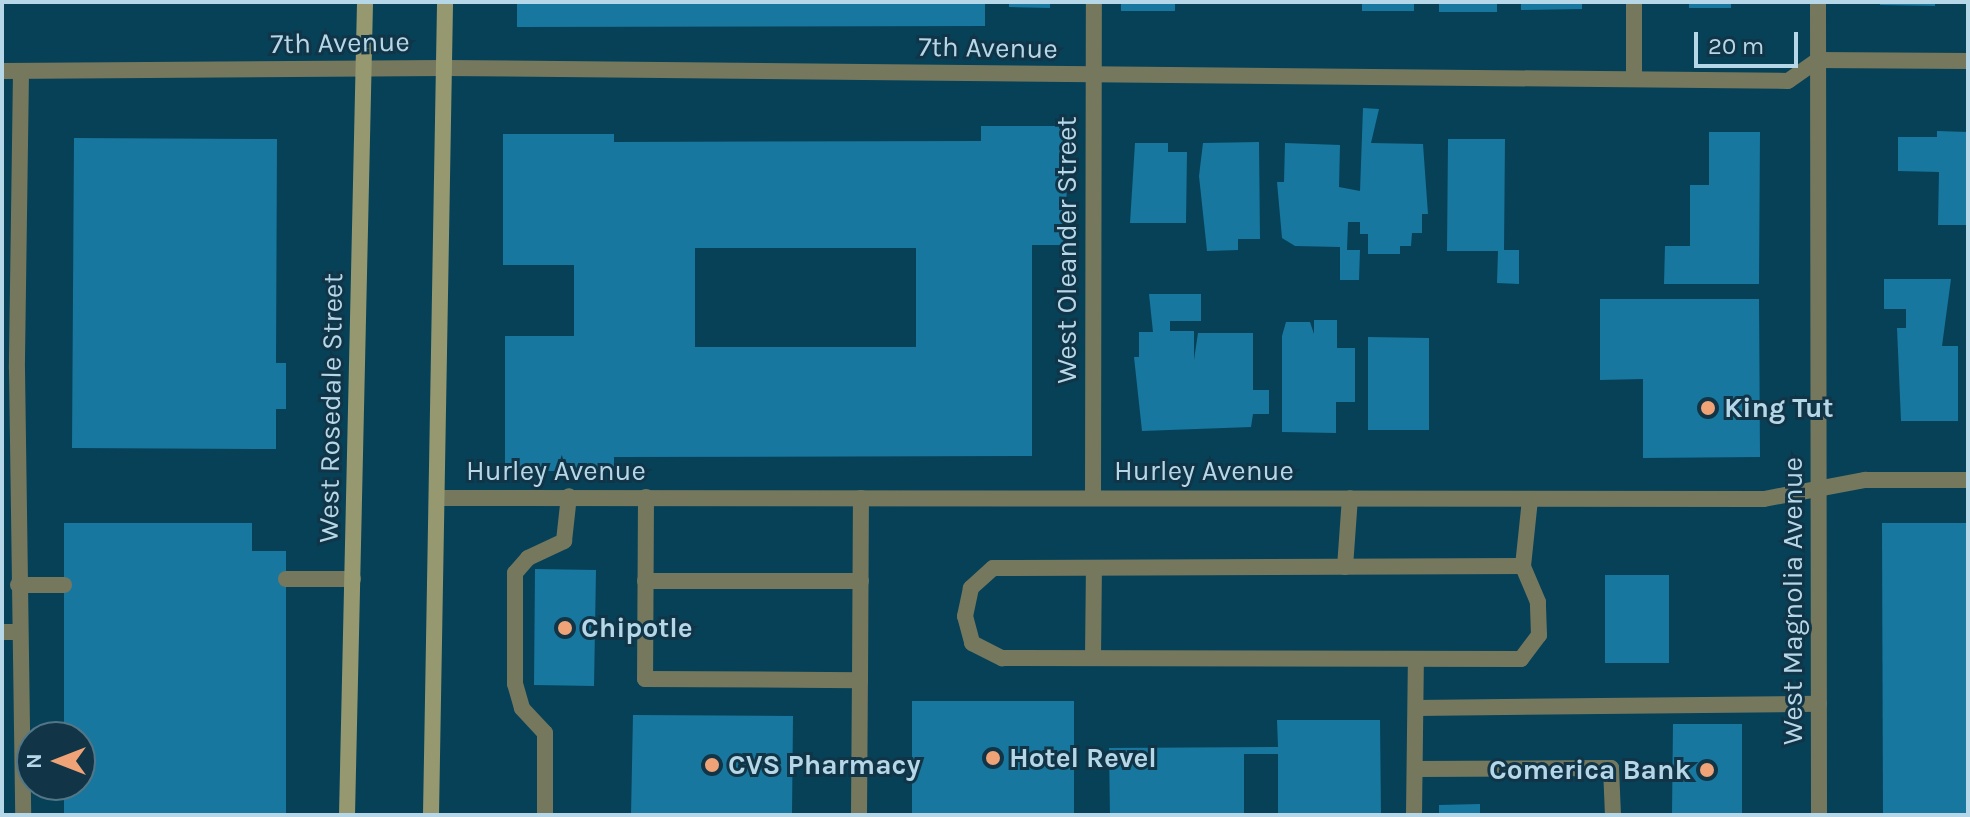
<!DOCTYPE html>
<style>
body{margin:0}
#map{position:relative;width:1970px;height:817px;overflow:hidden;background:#074158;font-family:Karla,sans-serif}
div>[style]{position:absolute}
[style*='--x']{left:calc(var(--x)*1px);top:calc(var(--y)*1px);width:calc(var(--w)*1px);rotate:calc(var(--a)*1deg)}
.building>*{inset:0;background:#18779e}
.service>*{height:16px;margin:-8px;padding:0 8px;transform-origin:8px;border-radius:8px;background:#76785e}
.minor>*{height:16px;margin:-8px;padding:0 8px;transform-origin:8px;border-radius:8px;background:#76785e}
.tertiary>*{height:16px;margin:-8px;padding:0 8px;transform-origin:8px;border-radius:8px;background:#76785e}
.secondary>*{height:16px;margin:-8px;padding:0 8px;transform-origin:8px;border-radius:8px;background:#969970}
.dots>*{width:22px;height:22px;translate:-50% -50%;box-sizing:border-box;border:4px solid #113546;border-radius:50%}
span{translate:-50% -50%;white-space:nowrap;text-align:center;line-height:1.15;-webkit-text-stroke:6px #113546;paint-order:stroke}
.street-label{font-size:28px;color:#b6d7e8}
.poi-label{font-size:28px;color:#b6d7e8;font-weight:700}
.left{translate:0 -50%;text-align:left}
.right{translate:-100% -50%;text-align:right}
.frame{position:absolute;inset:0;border:4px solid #b6d7e8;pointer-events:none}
.north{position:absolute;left:16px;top:721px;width:80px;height:80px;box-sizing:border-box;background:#113546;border:2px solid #537687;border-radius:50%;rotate:270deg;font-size:22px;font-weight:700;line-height:32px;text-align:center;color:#b6d7e8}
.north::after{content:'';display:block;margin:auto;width:28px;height:36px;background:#efa376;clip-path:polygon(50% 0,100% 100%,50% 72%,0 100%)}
.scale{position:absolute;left:1694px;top:32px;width:104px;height:36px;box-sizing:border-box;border:4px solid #b6d7e8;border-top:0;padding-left:10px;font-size:24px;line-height:28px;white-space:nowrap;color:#b6d7e8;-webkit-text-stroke:6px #113546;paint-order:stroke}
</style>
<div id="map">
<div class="building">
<div style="clip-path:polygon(517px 2px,985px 2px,985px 26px,517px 27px)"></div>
<div style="clip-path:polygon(1009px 2px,1050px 2px,1050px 8px,1009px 7px)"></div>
<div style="clip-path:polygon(1121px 2px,1175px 2px,1175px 11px,1121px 11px)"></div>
<div style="clip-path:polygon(1362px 2px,1414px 2px,1414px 11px,1362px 11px)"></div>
<div style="clip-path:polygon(1439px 2px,1497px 2px,1497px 12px,1439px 12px)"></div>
<div style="clip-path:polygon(1521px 2px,1582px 2px,1582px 9px,1521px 10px)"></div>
<div style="clip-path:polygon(1689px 2px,1731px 2px,1731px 8px,1689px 8px)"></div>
<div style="clip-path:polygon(1880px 2px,1935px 2px,1935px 6px,1880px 5px)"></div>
<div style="clip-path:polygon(1363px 108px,1379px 109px,1371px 143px,1423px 144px,1428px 214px,1422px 214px,1422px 233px,1412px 233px,1411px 246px,1400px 246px,1400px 254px,1368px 254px,1368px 234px,1360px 234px,1360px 222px,1348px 222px,1347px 250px,1360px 250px,1359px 280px,1340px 280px,1340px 247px,1295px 246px,1282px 238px,1277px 182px,1284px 182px,1285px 143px,1340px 145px,1339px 187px,1360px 191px)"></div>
<div style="clip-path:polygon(evenodd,981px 126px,1066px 126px,1067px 245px,1032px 245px,1032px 456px,614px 457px,614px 471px,505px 471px,505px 336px,574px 336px,574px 265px,503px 265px,503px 134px,614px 134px,614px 142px,981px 141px,981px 126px,695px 248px,916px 248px,916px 347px,695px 347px,695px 248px)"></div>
<div style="clip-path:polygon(1937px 131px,1968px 132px,1968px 225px,1938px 225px,1939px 172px,1898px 171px,1898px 137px,1937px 137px)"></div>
<div style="clip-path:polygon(1709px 132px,1760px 132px,1759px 284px,1664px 284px,1665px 246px,1690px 246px,1690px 185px,1709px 185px)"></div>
<div style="clip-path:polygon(74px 138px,277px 139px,276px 363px,286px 363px,286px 409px,276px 409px,276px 449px,72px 448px)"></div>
<div style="clip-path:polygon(1448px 139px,1505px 139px,1504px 250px,1519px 250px,1519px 284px,1497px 283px,1498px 251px,1447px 251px)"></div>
<div style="clip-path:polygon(1259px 142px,1260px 239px,1238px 239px,1238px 250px,1207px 251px,1199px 176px,1203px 143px)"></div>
<div style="clip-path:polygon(1135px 143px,1168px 143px,1168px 152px,1187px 152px,1186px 223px,1130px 223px)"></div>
<div style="clip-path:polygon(1884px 279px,1951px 279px,1942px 346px,1958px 346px,1958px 421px,1901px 421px,1897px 328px,1906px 328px,1906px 309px,1884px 309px)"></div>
<div style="clip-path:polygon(1149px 294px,1201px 294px,1201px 321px,1170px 321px,1170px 331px,1194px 331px,1194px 360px,1198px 333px,1253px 333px,1253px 390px,1269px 390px,1269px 414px,1253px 414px,1251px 427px,1142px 431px,1134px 357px,1139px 357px,1139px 332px,1153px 332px)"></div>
<div style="clip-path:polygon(1600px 299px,1759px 299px,1760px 457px,1643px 458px,1643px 379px,1600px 380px)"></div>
<div style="clip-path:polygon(1314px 320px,1337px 320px,1337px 348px,1355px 348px,1355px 402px,1336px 402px,1336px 433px,1282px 432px,1282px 336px,1286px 322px,1310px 322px,1314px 334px)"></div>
<div style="clip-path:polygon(1368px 337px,1429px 338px,1429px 430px,1368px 430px)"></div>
<div style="clip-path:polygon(64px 523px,252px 523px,252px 551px,286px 551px,286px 815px,64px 815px,64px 785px,80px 785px,80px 737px,64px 737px)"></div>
<div style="clip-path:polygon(1882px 523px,1968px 523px,1968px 815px,1883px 815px)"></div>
<div style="clip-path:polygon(535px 569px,596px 570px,594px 686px,534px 685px)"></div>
<div style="clip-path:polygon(1605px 575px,1669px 575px,1669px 663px,1605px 663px)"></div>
<div style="clip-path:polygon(912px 701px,1074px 701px,1074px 815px,912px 815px)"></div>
<div style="clip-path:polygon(633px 715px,793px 716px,792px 815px,631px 815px)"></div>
<div style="clip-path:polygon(1277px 720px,1380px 720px,1381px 815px,1278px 815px,1278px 754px,1244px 754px,1244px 815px,1110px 815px,1109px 748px,1278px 747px)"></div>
<div style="clip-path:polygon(1673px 724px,1742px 724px,1742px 815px,1672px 815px)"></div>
<div style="clip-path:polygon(1480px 804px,1480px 815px,1439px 815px,1439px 805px)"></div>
</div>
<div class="service">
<div style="--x:1634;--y:2;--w:77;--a:90"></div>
<div style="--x:646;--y:497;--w:182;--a:90.3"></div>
<div style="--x:645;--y:679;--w:215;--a:0.3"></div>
<div style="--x:860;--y:680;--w:182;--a:-89.7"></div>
<div style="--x:1523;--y:566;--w:530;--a:179.78"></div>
<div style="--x:993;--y:568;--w:30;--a:138"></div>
<div style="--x:971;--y:588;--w:29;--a:102"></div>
<div style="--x:965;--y:616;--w:28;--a:75"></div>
<div style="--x:972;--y:643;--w:34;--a:27"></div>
<div style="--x:1002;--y:658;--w:519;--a:0.11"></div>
<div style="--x:1521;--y:659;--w:30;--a:-53"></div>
<div style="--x:1539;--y:635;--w:33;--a:-92"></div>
<div style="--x:1538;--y:602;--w:39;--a:-113"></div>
<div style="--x:1523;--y:566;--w:67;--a:-84"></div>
<div style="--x:1345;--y:567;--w:69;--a:-85.9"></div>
<div style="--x:286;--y:579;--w:67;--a:0"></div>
<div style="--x:645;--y:581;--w:216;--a:0"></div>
<div style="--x:18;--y:585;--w:46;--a:0"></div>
<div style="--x:2;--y:632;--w:18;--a:0"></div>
<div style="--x:1093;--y:658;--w:90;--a:-89.4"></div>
<div style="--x:1416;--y:708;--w:403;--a:-0.6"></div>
<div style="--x:1415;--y:769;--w:196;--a:-0.3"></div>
<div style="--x:1611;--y:768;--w:47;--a:87.6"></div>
<div style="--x:545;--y:815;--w:82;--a:-90"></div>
<div style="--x:545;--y:733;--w:34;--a:-133"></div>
<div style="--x:522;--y:708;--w:25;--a:-106"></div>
<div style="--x:515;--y:684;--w:111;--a:-90"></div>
<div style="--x:515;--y:573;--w:20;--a:-49"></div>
<div style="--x:528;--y:558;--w:40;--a:-25"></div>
<div style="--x:564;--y:541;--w:45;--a:-83.7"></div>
<div style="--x:859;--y:815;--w:135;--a:-89.6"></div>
<div style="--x:1414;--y:815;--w:156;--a:-89.3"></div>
</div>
<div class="minor">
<div style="--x:2;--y:71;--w:443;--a:-0.4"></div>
<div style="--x:445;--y:68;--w:1343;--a:0.55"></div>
<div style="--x:1788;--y:81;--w:37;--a:-35"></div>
<div style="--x:1818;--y:60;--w:150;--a:0.4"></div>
<div style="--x:21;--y:72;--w:297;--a:90.8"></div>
<div style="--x:17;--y:369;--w:446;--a:89.2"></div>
<div style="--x:1093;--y:497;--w:495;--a:-89.9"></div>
<div style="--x:439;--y:498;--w:1325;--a:0.04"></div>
<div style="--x:1764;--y:499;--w:103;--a:-10.7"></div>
<div style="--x:1865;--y:480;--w:103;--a:0"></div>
</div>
<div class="tertiary">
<div style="--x:1818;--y:2;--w:813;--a:89.93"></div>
</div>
<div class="secondary">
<div style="--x:347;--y:815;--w:813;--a:-88.73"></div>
<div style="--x:431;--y:815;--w:813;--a:-89.01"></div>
</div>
<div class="dots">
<div style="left:1708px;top:408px;background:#efa376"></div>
<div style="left:565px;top:628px;background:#efa376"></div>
<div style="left:993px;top:758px;background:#efa376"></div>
<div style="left:712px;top:765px;background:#efa376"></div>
<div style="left:1707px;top:770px;background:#efa376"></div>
</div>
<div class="street-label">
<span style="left:340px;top:43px;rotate:-1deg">7th Avenue</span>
<span style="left:988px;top:48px;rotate:1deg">7th Avenue</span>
<span style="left:1067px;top:250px;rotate:-90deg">West Oleander Street</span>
<span style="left:331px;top:408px;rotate:-89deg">West Rosedale Street</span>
<span style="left:556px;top:471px">Hurley Avenue</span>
<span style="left:1204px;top:471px">Hurley Avenue</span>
<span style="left:1793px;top:601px;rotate:-90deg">West Magnolia Avenue</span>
</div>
<div class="poi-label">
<span class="left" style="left:1724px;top:408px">King Tut</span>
<span class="left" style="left:581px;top:628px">Chipotle</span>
<span class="left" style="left:1009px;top:758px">Hotel Revel</span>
<span class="left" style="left:728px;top:765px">CVS Pharmacy</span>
<span class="right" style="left:1691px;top:770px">Comerica Bank</span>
</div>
<div class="frame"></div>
<div class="north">N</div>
<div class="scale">20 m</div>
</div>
